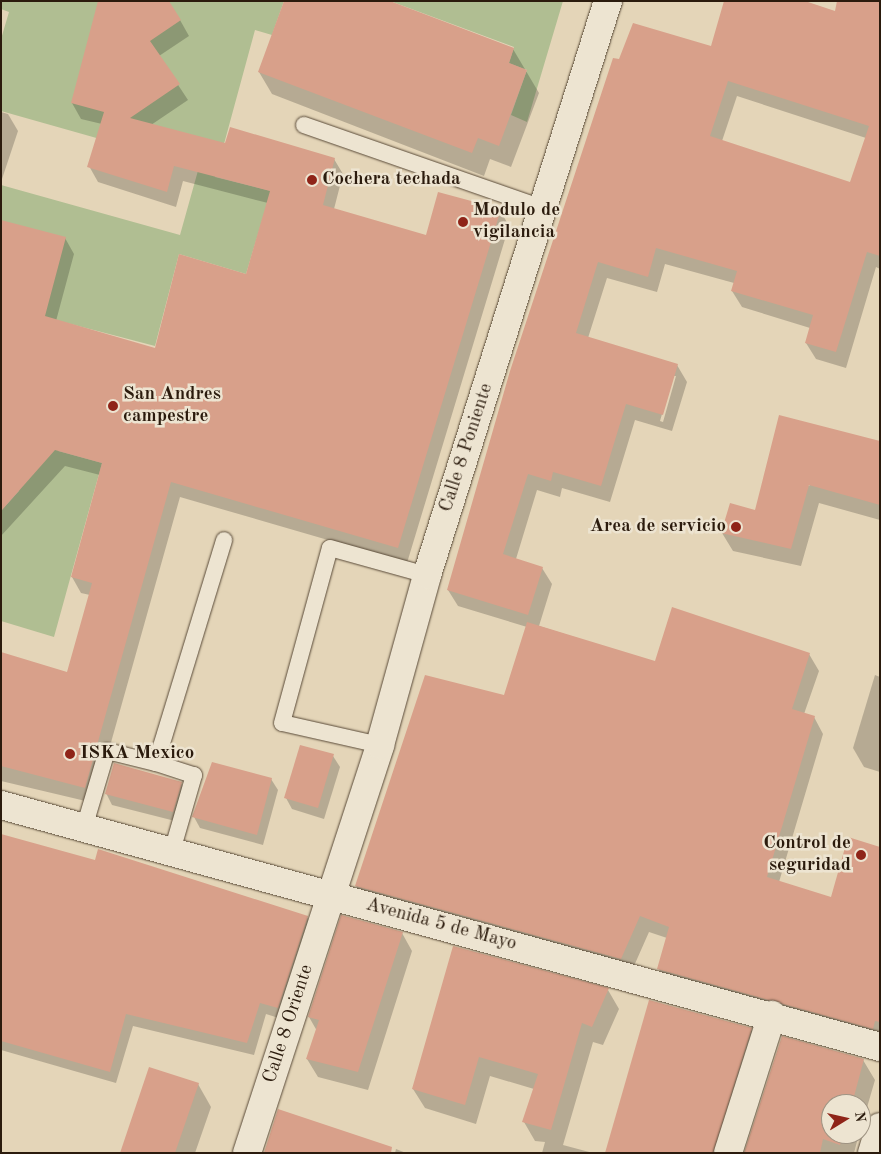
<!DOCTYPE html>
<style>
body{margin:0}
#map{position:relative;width:881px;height:1154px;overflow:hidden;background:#e4d5b8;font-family:"Old Standard TT",serif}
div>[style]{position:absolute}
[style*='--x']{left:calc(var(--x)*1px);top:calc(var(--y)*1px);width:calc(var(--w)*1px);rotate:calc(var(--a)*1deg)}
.green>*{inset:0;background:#b0be92}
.shadow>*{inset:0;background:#0003}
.building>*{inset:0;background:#d8a08a}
.roads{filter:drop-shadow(0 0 1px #594a38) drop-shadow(0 0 1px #594a38)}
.lane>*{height:16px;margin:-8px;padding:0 8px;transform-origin:8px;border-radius:8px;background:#ede4d1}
.street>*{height:28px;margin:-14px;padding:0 14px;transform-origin:14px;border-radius:14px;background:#ede4d1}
.secondary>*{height:28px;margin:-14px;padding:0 14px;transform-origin:14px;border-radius:14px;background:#ede4d1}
.dots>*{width:14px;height:14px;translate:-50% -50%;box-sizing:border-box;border:2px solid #ede4d1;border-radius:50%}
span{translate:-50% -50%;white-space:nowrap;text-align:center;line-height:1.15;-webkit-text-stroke:5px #ede4d1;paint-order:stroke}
.poi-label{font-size:19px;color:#2b1b0d;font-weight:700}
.left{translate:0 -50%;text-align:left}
.right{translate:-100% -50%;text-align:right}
.street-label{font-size:19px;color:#2b1b0d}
.frame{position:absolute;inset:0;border:2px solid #2b1b0d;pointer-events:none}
.north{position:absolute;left:821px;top:1094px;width:50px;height:50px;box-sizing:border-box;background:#ede4d1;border:1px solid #9f9483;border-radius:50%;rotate:81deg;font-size:14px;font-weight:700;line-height:20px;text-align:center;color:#2b1b0d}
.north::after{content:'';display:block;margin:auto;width:18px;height:22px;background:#8f2418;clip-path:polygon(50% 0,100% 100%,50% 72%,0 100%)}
</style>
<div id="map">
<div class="green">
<div style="clip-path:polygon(1px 1px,284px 1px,272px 35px,255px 30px,215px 177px,271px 191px,246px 274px,179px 254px,155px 346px,63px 322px,81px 372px,58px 451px,102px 463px,54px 637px,1px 621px,1px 511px,19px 491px,32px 444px,1px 231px,1px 185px,180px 235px,199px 167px,1px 111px,1px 39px,9px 12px,1px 9px)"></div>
<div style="clip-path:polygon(390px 1px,563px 1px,527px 122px,511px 115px,527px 70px,509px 63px,514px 47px)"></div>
</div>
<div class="shadow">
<div style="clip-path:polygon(99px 1px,180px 20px,189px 36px,159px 56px,188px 100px,151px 125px,226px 144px,334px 159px,343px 174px,334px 209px,426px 237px,500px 210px,509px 226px,407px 563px,180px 497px,94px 803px,1px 781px,1px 653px,68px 673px,90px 595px,81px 593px,72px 577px,100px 475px,65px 466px,1px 536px,1px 236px,65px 238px,74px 254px,56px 321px,155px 349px,247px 276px,268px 203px,183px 181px,176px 207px,98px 182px,89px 166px,102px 124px,81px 119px,72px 103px)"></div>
<div style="clip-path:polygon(evenodd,880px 2px,880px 269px,876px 267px,846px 368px,816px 359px,806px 343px,810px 328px,742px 307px,732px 291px,734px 283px,665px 264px,657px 292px,607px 278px,588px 338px,677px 365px,687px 382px,672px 431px,635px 420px,610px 502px,562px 488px,560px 497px,537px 490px,516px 559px,542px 568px,552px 584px,539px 626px,656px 663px,809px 654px,819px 671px,804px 714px,814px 717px,823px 734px,779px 882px,831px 899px,880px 848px,880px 1044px,668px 986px,659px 969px,667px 938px,649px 932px,630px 975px,365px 902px,356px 886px,505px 696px,527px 627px,458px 606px,448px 590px,620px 60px,712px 47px,880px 2px,737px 96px,866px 138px,850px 184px,722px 141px,737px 96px,880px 2px,673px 376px,676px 376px,663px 422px,660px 421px,673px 376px)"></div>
<div style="clip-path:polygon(513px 49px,539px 93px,511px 167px,490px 159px,484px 176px,272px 94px,259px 72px)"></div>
<div style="clip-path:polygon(1px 112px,8px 114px,18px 131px,1px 182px)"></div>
<div style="clip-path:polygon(880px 447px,880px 520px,819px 503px,801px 566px,733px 551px,722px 533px)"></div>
<div style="clip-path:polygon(875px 675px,880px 677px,880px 772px,864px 767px,853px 748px)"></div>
<div style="clip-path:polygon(333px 756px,340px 767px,324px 819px,292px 809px,286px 798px)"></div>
<div style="clip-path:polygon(271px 779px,278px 790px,263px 845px,200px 828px,194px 817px)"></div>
<div style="clip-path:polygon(181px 783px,187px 794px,179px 822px,112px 805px,106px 793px)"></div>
<div style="clip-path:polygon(1px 836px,307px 917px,314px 929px,285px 1020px,266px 1014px,254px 1055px,133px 1026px,116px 1083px,1px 1050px)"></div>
<div style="clip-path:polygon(402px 933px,412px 951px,368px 1090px,318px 1077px,307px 1059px,317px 1031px,309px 1017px)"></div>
<div style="clip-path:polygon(608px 990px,619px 1009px,603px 1045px,593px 1042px,563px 1145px,593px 1153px,542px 1153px,545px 1142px,535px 1141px,524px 1122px,534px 1089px,490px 1076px,476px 1124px,425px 1108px,413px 1089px)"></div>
<div style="clip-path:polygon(751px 1029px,762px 1049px,729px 1153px,606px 1153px)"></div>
<div style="clip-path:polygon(863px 1060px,875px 1080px,861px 1128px,861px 1104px,831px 1104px,831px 1134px,859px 1134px,854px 1153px,746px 1153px)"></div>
<div style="clip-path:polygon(198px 1084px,211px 1107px,195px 1153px,121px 1153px)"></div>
<div style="clip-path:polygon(396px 1149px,406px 1153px,395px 1153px)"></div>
</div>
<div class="building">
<div style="clip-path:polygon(98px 1px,169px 1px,181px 20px,150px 41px,180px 84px,130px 118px,225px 143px,230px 127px,335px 158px,323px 205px,426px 235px,438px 192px,501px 209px,398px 548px,171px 482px,85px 788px,1px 766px,1px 652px,67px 672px,92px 583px,71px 577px,102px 463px,55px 450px,1px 511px,1px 220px,66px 237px,45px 316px,155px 348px,179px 254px,246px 274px,270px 191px,174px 166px,167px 192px,87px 167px,104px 112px,71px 103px)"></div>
<div style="clip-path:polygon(284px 1px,390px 1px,514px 48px,509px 63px,527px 70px,499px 146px,478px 138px,472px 153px,258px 72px)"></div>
<div style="clip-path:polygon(evenodd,724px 1px,805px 1px,835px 11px,837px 1px,880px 1px,880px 256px,867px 252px,836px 352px,805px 343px,813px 315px,731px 291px,737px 271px,656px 248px,648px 277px,598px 262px,576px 333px,678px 364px,663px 415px,626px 404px,601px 486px,553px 472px,551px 481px,528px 474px,503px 554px,543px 567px,528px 615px,447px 590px,510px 371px,613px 58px,619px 59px,633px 23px,711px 46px,724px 1px,728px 81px,869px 126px,850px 182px,710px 136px,728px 81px)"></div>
<div style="clip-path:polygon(779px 415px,880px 441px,880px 505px,809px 485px,791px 549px,721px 533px,730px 503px,755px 510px)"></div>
<div style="clip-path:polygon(672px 607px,810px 653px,792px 709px,815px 716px,767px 877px,831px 897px,848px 837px,880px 847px,880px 1022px,875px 1021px,873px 1029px,657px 969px,669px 927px,640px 916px,621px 959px,355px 886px,425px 675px,504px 695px,527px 622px,655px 661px)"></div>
<div style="clip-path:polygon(300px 745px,334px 754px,318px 808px,284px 798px)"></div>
<div style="clip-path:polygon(212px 762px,272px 778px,257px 835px,192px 817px)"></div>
<div style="clip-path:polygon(114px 763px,182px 782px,173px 812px,105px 794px)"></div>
<div style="clip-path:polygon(1px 834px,95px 860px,98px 849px,308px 916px,278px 1008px,260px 1003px,247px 1043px,126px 1014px,110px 1072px,1px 1041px)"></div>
<div style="clip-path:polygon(341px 915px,403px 932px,358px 1072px,306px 1059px,319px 1020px,308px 1017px)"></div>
<div style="clip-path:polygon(453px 946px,609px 988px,592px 1027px,582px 1023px,551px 1130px,522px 1122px,538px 1074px,479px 1057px,465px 1105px,412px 1089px)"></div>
<div style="clip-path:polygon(649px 1000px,752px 1028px,713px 1153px,605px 1153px)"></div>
<div style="clip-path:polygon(782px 1036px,864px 1059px,852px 1104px,831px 1104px,831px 1134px,843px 1134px,840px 1145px,823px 1139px,820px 1153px,744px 1153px)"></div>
<div style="clip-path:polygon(149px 1067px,199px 1083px,175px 1153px,120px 1153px)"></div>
<div style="clip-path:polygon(278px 1109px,392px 1147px,391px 1153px,264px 1153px)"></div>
</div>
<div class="roads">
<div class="lane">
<div style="--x:304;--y:125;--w:253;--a:19.2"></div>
<div style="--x:380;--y:745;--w:100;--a:-167.3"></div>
<div style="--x:282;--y:723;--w:181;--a:-74.7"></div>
<div style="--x:330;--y:548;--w:101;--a:15.6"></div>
<div style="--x:156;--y:763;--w:233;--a:-73"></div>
<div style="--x:84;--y:828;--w:80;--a:-73.4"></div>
<div style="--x:107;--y:751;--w:50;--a:13.8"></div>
<div style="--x:156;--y:763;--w:40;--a:18"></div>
<div style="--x:194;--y:775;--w:79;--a:106.1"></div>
</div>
<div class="street">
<div style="--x:247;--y:1153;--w:429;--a:-71.9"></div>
<div style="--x:380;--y:745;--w:176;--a:-74.5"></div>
<div style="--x:427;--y:575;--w:602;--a:-72.5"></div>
<div style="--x:728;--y:1153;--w:145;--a:-72.3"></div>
<div style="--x:872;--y:1153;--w:27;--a:-73"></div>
</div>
<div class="secondary">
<div style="--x:1;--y:805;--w:912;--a:15.39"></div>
</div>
</div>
<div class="dots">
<div style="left:312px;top:180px;background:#8f2418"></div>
<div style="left:463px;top:222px;background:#8f2418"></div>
<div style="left:113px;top:406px;background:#8f2418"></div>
<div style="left:736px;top:527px;background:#8f2418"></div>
<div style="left:70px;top:754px;background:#8f2418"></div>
<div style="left:861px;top:855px;background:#8f2418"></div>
</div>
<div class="poi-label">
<span class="left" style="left:322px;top:180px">Cochera techada</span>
<span class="left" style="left:473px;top:222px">Modulo de<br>vigilancia</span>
<span class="left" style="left:123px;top:406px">San Andres<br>campestre</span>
<span class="right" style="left:726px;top:527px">Area de servicio</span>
<span class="left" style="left:80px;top:754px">ISKA Mexico</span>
<span class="right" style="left:851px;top:855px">Control de<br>seguridad</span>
</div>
<div class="street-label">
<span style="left:467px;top:448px;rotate:-72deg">Calle 8 Poniente</span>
<span style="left:441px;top:925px;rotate:15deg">Avenida 5 de Mayo</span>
<span style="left:289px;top:1024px;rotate:-72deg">Calle 8 Oriente</span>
</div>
<div class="frame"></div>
<div class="north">N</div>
</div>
